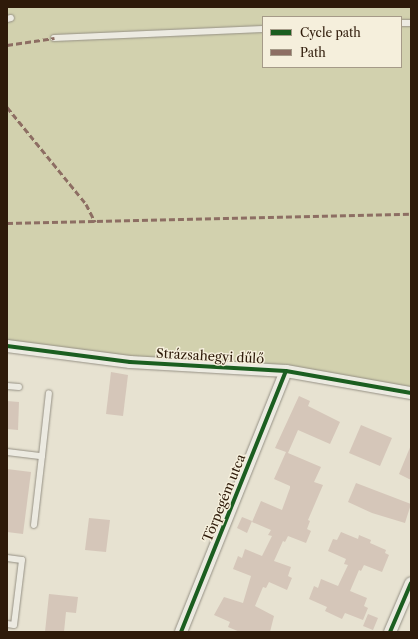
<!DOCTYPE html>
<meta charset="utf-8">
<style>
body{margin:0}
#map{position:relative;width:418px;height:639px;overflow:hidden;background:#e7e2d1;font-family:"Libre Caslon Text",serif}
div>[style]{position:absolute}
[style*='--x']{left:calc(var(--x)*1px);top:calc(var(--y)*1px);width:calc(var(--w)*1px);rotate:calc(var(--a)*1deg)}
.green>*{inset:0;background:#d2d1ae}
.building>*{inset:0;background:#d5c6b9}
.roads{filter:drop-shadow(0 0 1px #959084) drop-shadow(0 0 1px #959084)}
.service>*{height:6px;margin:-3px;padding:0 3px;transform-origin:3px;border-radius:3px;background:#eceae1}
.minor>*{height:12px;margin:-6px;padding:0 6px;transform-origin:6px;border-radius:6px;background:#eceae1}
.quiet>*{height:3px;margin-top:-1.5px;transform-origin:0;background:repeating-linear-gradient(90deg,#8d6e63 0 6px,transparent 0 9px)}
.cycleway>*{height:4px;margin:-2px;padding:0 2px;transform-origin:2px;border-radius:2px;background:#1b5e20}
span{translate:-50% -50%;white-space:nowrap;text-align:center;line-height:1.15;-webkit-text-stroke:3px #f5efdc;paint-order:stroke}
.street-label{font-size:13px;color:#2e1a09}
.frame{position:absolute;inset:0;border:8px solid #2e1a09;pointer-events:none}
.legend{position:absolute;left:262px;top:16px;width:140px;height:52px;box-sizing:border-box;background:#f5efdc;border:1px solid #a59a88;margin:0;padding:5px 7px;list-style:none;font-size:12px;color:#2e1a09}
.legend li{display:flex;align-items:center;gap:8px;height:20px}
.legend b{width:20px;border:1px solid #a59a88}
</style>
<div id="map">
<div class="green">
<div style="clip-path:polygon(evenodd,7px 7px,411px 7px,411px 393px,286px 371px,130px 362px,7px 342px,7px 7px,263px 17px,401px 17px,401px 67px,263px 67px,263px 17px)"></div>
</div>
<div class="building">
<div style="clip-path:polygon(111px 372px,128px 375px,123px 416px,106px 414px)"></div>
<div style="clip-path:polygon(299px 396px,310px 401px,308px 406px,340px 422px,330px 444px,298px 430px,288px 453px,321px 467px,314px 482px,323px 485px,308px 520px,310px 521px,307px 529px,311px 531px,306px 543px,288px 536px,285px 542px,283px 541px,274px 561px,291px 567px,288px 576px,292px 578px,287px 590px,269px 582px,266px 588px,263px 587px,255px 606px,274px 616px,270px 632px,240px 632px,228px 627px,230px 622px,214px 615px,224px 597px,243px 603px,251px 576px,233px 569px,238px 556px,242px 558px,245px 549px,262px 556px,272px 536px,268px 535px,271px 530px,252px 522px,261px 501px,282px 510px,290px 488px,290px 486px,274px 479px,286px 452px,275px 448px)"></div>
<div style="clip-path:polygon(7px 401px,19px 402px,18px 430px,7px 429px)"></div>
<div style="clip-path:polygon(361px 425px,392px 438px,380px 466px,349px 453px)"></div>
<div style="clip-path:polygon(411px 445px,411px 480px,399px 474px)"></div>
<div style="clip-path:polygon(7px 469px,31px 472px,23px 534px,7px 532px)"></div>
<div style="clip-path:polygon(356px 483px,411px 504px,405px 523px,372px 513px,348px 502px)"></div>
<div style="clip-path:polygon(242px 517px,252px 521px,247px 533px,237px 528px)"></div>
<div style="clip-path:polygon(89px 518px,110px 520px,106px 552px,85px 550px)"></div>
<div style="clip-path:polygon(341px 532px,358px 539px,359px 535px,371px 540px,370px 543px,386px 550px,385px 553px,389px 555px,382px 572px,364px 565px,361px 571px,359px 570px,350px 591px,367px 598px,364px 606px,368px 608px,363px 620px,345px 613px,342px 619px,325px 611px,327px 607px,309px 599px,314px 586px,318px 588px,321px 579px,338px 586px,348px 565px,344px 564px,346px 559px,328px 551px,333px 539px,337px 540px)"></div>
<div style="clip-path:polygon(49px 594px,78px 597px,76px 613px,66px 612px,64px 632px,45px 632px)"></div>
<div style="clip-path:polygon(368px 614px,378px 618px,373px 630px,363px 626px)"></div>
</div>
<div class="roads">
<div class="service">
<div style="--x:7;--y:19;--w:4;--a:-14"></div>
<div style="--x:401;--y:23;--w:10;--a:0"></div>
<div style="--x:54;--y:38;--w:209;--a:-2.5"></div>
<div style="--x:7;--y:386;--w:12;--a:5"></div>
<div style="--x:7;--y:452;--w:35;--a:7"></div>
<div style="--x:42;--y:456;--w:63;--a:-83.7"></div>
<div style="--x:34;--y:525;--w:69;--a:-83.4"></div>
<div style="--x:7;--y:558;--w:15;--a:8"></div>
<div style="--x:22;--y:560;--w:65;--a:97"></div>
<div style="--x:14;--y:625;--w:7;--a:-172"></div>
</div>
<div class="minor">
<div style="--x:7;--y:346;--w:124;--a:7.4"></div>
<div style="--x:130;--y:362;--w:156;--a:3.3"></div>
<div style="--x:286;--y:371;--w:127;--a:10"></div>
<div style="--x:181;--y:632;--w:281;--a:-68.1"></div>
<div style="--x:390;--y:632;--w:53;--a:-66.8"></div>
</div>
</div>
<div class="quiet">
<div style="--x:7;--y:45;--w:48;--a:-8.5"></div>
<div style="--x:7;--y:107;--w:125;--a:50.8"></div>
<div style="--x:86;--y:204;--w:20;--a:63"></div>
<div style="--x:7;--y:223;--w:404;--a:-1.3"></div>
</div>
<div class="cycleway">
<div style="--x:7;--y:346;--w:124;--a:7.4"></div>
<div style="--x:130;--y:362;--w:156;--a:3.3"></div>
<div style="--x:286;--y:371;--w:127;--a:10"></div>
<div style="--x:181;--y:632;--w:281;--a:-68.1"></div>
<div style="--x:390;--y:632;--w:53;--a:-66.8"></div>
</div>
<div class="street-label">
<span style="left:210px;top:356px;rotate:3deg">Strázsahegyi dűlő</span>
<span style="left:224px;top:498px;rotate:-68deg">Törpegém utca</span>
</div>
<div class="frame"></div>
<ul class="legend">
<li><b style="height:5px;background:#1b5e20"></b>Cycle path</li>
<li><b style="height:5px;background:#8d6e63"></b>Path</li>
</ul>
</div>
